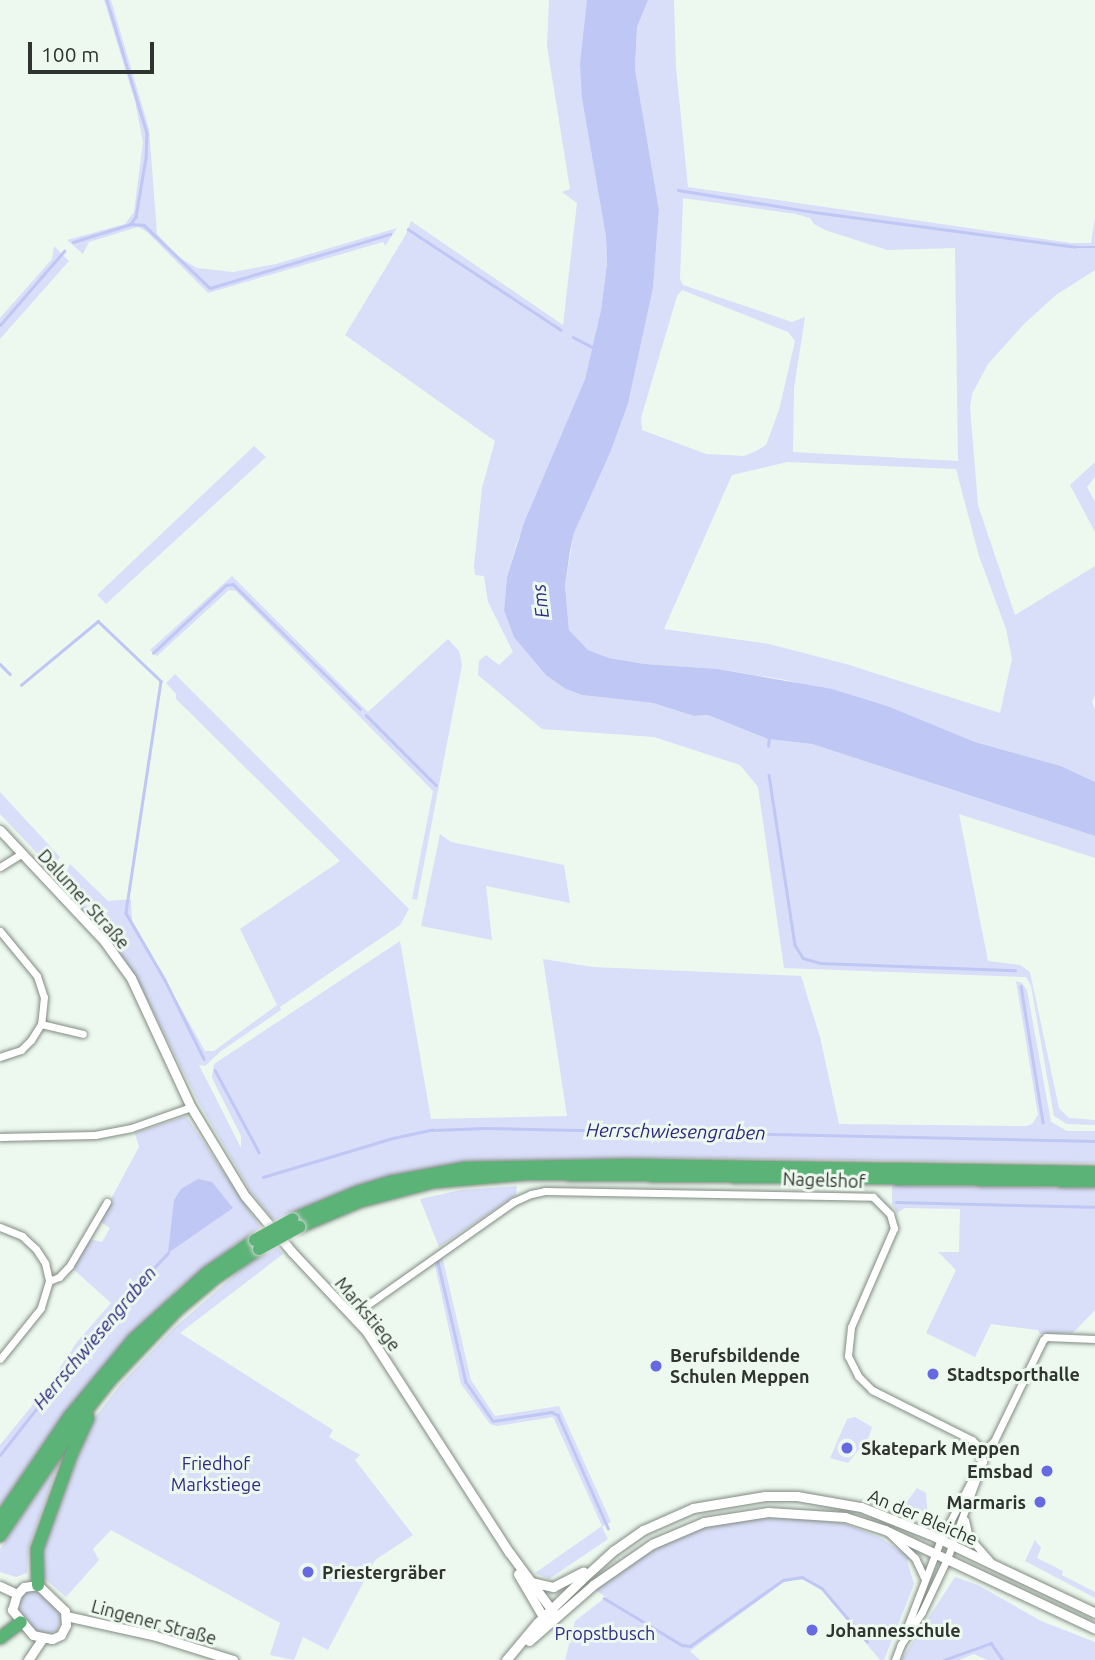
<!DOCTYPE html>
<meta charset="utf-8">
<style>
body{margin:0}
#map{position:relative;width:1095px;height:1660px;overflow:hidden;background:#edf9ef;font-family:Ubuntu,sans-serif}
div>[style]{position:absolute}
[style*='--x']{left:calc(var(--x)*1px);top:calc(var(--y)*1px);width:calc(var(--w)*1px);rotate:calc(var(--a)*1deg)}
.green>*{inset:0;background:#d9def9}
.water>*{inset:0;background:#bfc7f4}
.stream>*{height:2.5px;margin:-1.25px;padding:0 1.25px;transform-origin:1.25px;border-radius:1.25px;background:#bfc7f4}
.roads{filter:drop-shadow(0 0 2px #818b82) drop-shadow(0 0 2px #818b82)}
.minor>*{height:7px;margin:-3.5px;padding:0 3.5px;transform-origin:3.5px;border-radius:3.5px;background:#fff}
.tertiary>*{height:9px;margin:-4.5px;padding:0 4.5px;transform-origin:4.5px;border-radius:4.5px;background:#fff}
.trunk>*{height:12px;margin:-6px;padding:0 6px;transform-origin:6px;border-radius:6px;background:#5cb378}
.bridges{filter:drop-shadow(0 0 2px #d6d6d6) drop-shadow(0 0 2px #d6d6d6)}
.trunk-bridge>*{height:12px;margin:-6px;padding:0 6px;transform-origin:6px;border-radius:6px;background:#5cb378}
.dots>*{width:19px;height:19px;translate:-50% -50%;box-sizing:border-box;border:4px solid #edf9ef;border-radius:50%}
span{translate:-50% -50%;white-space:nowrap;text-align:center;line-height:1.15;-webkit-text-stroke:6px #edf9ef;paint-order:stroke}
.street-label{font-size:18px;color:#303431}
.poi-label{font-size:18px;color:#303431;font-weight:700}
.left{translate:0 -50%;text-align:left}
.right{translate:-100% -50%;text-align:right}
.park-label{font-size:18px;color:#2e2d81}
.water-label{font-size:19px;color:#2b297d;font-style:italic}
.scale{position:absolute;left:28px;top:42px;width:126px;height:32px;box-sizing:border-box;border:4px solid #303431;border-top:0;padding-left:9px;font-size:21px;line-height:24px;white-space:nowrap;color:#303431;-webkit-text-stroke:5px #edf9ef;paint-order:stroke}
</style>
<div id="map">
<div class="green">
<div style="clip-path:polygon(104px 0,111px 0,149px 129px,157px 234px,180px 258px,197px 268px,233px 272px,276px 264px,397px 228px,385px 246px,383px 242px,208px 293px,147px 232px,138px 227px,89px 242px,83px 254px,67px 240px,125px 224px,134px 212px,143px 142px,135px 101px)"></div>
<div style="clip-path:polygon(549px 0,587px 0,582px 99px,606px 237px,607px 262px,601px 310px,585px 379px,518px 540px,507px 577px,504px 610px,566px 689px,582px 695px,653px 703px,694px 716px,708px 715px,768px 739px,812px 744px,1095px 836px,1095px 858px,959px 814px,988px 961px,1020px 965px,1030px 972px,1059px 1108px,1069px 1118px,1095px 1120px,1095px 1125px,1067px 1124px,1054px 1116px,1031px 986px,1026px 977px,784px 968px,758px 787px,740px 765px,654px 737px,542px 729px,478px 675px,479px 661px,486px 655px,499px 665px,513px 652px,488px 602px,484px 576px,475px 575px,474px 566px,482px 488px,495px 441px,345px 335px,405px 236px,411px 221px,563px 325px,577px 203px,562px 192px,570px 189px,547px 46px)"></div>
<div style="clip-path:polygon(evenodd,648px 0,674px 0,676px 67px,688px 187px,1071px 243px,1091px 243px,1095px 217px,1095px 270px,1056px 295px,1025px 323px,988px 364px,972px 394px,970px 407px,978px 505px,1015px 615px,1095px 566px,1095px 695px,1092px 702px,1095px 710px,1095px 782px,1061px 766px,975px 742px,890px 707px,786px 680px,718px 669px,645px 664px,609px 658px,588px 650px,569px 630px,565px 584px,574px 533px,610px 453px,628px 404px,653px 288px,659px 210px,635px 69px,637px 27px,648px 0,683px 198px,796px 214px,810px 218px,814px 224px,825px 230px,887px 250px,955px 248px,958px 461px,793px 452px,794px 388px,805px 317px,792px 322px,683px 285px,680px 279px,683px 198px,648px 0,682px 290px,788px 332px,795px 341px,779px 410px,766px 445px,756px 451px,744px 456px,706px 454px,642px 430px,641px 418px,677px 296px,682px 290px,648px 0,787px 462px,956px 469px,979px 556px,1006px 629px,1012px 659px,1000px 713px,846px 664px,769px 644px,664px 629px,732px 475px,787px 462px)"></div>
<div style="clip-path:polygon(54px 246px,69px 261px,0 339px,0 318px,52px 259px)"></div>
<div style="clip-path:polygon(254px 446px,266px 457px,106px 604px,97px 595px)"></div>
<div style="clip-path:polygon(1095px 462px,1095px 477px,1087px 487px,1095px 502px,1095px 532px,1070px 485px)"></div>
<div style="clip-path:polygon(232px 576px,368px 712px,448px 639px,459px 651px,462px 665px,417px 900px,412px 899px,433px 791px,236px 591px,229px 590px,157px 656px,150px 650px)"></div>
<div style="clip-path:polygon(175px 674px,409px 909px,400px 925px,280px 1007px,281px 1010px,221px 1051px,205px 1066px,199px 1065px,241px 1148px,241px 1136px,212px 1078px,214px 1064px,400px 941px,431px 1119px,567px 1116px,543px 959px,593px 967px,801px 976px,820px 1037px,839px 1124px,1027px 1126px,1032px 1124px,1038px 1115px,1016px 981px,1022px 983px,1027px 990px,1051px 1122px,1067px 1131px,1095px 1131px,1095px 1163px,673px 1158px,468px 1161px,360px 1185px,275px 1221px,251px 1192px,199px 1103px,135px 975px,108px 939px,60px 885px,70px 864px,108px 901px,131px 899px,132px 921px,205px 1051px,214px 1051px,277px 1005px,240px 929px,340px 861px,176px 699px,176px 694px,166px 683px)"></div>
<div style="clip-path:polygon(0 792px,60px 857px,52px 869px,0 814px)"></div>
<div style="clip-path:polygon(440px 834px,451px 842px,564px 865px,570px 903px,486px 886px,492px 940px,421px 926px)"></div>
<div style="clip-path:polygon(186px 1116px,261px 1228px,237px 1243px,180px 1287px,119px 1349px,43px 1443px,0 1507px,0 1445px,48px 1386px,77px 1342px,111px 1303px,72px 1268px,90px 1239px,102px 1242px,110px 1228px,99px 1221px,139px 1147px,135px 1133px)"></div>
<div style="clip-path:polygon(892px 1185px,1095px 1188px,1095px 1310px,1073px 1333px,1040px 1334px,1038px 1330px,991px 1324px,975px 1357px,926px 1333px,956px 1270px,938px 1252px,959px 1252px,960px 1209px,905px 1208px,897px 1213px,892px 1204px)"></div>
<div style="clip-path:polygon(517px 1186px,516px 1195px,439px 1247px,420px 1199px,461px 1190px)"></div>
<div style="clip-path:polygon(276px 1246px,283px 1254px,180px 1333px,333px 1430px,329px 1437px,360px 1455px,355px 1460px,413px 1535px,375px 1560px,328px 1650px,303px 1637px,294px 1660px,270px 1655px,280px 1623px,111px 1530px,93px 1549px,99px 1560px,66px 1597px,44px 1578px,42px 1552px,90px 1424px,120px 1385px,174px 1328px,245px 1266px)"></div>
<div style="clip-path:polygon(442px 1256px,471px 1380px,495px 1416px,559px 1406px,611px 1522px,602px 1527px,608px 1539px,549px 1579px,535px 1573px,602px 1526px,553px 1417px,497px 1426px,490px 1424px,461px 1384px,434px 1261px)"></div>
<div style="clip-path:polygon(855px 1417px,872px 1427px,869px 1437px,848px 1463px,830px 1458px,847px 1419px)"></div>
<div style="clip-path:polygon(60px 1459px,28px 1549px,27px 1573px,16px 1577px,0 1572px,0 1549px)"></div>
<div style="clip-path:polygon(917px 1488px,926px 1493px,928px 1520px,904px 1510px,905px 1504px)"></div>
<div style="clip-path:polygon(768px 1516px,843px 1523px,879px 1537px,911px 1558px,907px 1561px,914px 1584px,884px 1660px,880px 1660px,821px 1589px,809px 1581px,798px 1579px,784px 1582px,690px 1651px,700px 1660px,565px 1660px,575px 1621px,606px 1597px,595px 1590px,614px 1574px,679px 1535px,720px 1523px)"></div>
<div style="clip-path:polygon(1035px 1540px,1041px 1548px,1037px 1558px,1063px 1571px,1062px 1575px,1095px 1592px,1095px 1598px,1025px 1561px)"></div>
<div style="clip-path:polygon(955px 1577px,978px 1585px,1041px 1621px,1095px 1642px,1095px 1660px,987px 1660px,974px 1654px,959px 1660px,901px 1660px)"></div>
<div style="clip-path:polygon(28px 1590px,40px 1593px,58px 1610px,62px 1618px,56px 1631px,46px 1634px,37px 1632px,20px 1615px,18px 1601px)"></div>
</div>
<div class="water">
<div style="clip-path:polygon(587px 0,648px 0,637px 27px,635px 69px,659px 210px,653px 288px,628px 404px,610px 453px,574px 533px,570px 551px,565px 585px,569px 630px,588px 650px,609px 658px,645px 664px,718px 669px,832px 689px,890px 707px,975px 742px,1061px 766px,1095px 782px,1095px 836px,812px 744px,768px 739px,708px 715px,694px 716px,653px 703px,582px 695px,566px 689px,546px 675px,514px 637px,504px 610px,507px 577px,524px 523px,585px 379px,601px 310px,607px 263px,606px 237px,582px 99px,580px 64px)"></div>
<div style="clip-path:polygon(198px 1179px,212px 1182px,233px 1208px,168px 1253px,174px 1200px,181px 1189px)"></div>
</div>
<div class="stream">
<div style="--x:107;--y:0;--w:139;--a:73.3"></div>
<div style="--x:147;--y:133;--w:25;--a:92"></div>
<div style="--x:146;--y:158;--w:60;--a:99.6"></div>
<div style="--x:136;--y:217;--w:9;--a:126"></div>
<div style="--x:678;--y:190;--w:138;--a:9.2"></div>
<div style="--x:814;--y:212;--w:263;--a:7.6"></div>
<div style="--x:1075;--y:247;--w:20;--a:0"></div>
<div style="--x:408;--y:229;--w:183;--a:33.4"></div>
<div style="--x:73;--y:242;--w:61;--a:-17.2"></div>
<div style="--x:131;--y:224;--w:13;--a:4"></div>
<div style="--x:144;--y:225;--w:91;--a:43.7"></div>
<div style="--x:210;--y:288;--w:188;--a:-16.7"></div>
<div style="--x:0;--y:325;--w:98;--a:-49.1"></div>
<div style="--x:573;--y:337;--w:25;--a:27"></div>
<div style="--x:153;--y:653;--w:100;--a:-43"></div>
<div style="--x:226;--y:585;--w:7;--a:-8"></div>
<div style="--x:233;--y:584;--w:178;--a:44.5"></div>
<div style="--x:0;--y:664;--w:14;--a:45"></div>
<div style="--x:21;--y:685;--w:100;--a:-39.7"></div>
<div style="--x:98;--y:621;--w:87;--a:43.6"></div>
<div style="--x:161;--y:681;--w:235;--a:98.6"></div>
<div style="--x:126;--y:913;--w:78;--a:59.8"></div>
<div style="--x:165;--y:980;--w:88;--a:63.7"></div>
<div style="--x:366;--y:715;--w:99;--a:45"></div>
<div style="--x:768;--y:746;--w:8;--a:-83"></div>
<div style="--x:769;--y:775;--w:172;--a:81.3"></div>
<div style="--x:795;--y:945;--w:15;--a:58"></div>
<div style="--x:803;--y:958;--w:18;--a:16"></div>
<div style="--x:820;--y:963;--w:195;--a:2.1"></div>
<div style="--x:1021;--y:986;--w:138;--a:80.8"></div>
<div style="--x:215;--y:1070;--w:93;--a:61.8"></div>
<div style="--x:263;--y:1177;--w:136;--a:-16.7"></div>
<div style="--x:393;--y:1138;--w:40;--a:-12"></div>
<div style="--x:432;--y:1130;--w:54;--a:-2.1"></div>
<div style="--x:486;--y:1128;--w:609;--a:1.22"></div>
<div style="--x:896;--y:1202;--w:199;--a:1.4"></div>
<div style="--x:438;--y:1262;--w:123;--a:76.9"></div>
<div style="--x:466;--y:1382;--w:47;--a:55.3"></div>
<div style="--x:493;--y:1421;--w:59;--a:-8.8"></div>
<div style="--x:551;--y:1412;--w:8;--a:23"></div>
<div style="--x:558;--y:1415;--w:124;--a:66.1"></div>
<div style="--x:0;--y:1455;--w:186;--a:-51.8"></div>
<div style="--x:115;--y:1309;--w:77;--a:-46.6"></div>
<div style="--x:604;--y:1598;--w:91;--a:31.1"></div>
<div style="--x:682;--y:1645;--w:8;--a:7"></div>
<div style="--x:690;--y:1646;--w:114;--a:-35.4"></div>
<div style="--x:783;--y:1580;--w:19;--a:-9"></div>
<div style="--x:802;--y:1577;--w:23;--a:29"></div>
<div style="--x:822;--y:1588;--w:70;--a:49.7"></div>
<div style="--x:944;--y:1660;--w:50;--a:-19.9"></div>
<div style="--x:991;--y:1643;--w:21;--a:55"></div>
</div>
<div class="roads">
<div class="minor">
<div style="--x:0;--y:867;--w:26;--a:-32"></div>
<div style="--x:0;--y:931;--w:58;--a:50.6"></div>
<div style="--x:37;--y:976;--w:22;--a:72"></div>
<div style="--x:44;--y:997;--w:27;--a:96"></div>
<div style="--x:41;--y:1024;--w:19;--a:122"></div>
<div style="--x:31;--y:1040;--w:14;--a:135"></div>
<div style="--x:21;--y:1050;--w:22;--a:162"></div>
<div style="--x:41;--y:1024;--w:43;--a:13.4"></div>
<div style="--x:0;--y:1137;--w:95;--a:-1.2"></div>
<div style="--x:95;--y:1135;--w:37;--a:-11"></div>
<div style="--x:131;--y:1128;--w:64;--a:-19.3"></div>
<div style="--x:0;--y:1227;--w:24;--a:22"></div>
<div style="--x:22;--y:1236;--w:19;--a:43"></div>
<div style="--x:36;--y:1249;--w:17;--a:57"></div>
<div style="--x:45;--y:1263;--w:18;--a:77"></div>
<div style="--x:49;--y:1281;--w:28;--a:107"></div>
<div style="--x:41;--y:1308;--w:65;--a:128.8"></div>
<div style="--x:49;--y:1281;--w:11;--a:-22"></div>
<div style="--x:59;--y:1277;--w:16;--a:-47"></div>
<div style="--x:70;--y:1265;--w:73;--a:-59.6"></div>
<div style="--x:353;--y:1315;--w:196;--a:-35.2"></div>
<div style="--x:513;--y:1202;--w:20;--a:-24"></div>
<div style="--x:531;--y:1194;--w:14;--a:-12"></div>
<div style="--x:545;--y:1191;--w:328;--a:1"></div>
<div style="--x:873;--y:1197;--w:24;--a:45"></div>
<div style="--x:890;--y:1214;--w:15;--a:74"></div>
<div style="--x:894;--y:1228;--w:108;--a:113.5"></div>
<div style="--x:851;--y:1327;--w:29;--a:96"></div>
<div style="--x:848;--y:1356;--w:22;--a:63"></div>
<div style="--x:858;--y:1376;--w:20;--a:45"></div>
<div style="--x:872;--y:1390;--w:112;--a:26.6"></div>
<div style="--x:972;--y:1440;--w:10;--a:45"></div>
<div style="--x:979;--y:1447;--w:15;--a:74"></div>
<div style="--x:983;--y:1461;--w:104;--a:110.2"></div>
<div style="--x:947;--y:1559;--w:59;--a:115.3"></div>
<div style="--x:922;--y:1612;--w:40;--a:122.9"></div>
<div style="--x:965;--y:1520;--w:17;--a:77"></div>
<div style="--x:969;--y:1537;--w:33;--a:49"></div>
<div style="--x:890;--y:1534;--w:35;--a:44"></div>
<div style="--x:915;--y:1558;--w:23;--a:65"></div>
<div style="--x:906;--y:1630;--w:97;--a:-69"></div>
<div style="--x:941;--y:1539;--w:85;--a:-62.5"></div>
<div style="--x:980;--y:1464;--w:11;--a:-80"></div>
<div style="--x:982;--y:1453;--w:17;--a:-45"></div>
<div style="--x:994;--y:1441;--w:112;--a:-64.1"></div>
<div style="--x:1043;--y:1340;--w:4;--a:-45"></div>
<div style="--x:1046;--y:1337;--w:49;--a:2.3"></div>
<div style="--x:895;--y:1660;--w:17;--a:-69"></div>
</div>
<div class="tertiary">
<div style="--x:0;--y:830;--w:154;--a:46.8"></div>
<div style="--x:105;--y:942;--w:44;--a:54.2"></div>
<div style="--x:131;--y:978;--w:142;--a:65.1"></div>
<div style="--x:191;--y:1107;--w:104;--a:58.8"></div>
<div style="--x:245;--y:1196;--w:73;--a:50"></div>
<div style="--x:292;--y:1252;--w:110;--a:46.8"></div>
<div style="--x:367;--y:1332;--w:262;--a:57.2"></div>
<div style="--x:509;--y:1552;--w:79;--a:53.7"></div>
<div style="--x:518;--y:1574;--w:56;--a:59.7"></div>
<div style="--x:531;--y:1582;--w:23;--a:13"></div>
<div style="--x:553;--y:1587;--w:34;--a:-27"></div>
<div style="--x:38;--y:1585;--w:37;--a:44"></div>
<div style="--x:65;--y:1611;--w:14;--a:86"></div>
<div style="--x:66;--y:1625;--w:11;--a:117"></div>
<div style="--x:61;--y:1635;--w:10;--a:156"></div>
<div style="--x:52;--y:1639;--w:19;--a:-168"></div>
<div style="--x:33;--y:1635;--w:33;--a:-130"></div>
<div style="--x:12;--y:1610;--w:17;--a:-73"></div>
<div style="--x:17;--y:1594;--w:10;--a:-45"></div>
<div style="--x:24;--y:1587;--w:14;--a:-8"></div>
<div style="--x:0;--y:1586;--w:19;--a:25"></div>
<div style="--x:66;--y:1616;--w:92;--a:12.5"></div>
<div style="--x:156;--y:1636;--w:81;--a:17.3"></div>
<div style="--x:529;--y:1641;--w:85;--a:-41.2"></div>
<div style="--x:593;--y:1585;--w:72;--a:-34.8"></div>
<div style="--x:652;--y:1544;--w:56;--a:-22.9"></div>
<div style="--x:704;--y:1522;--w:65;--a:-8.9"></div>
<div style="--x:768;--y:1512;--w:77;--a:3.7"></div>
<div style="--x:845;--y:1517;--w:42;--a:18"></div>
<div style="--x:885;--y:1530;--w:232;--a:25.2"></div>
<div style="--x:28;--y:1660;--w:25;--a:-56"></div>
<div style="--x:506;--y:1660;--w:48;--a:-50"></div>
<div style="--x:537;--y:1623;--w:62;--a:-44.3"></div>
<div style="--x:581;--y:1580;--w:43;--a:-42.2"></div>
<div style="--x:613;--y:1551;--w:37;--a:-35"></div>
<div style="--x:643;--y:1530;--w:55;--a:-23.7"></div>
<div style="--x:693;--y:1508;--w:73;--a:-9.5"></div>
<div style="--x:765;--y:1496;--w:32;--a:0"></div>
<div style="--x:797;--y:1496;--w:65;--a:9.8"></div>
<div style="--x:861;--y:1507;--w:73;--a:21.7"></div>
<div style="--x:929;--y:1534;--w:184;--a:25.4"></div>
</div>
<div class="trunk">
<div style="--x:293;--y:1219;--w:70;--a:-22.6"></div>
<div style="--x:358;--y:1192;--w:34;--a:-17"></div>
<div style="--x:391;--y:1182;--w:76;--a:-10.6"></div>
<div style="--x:466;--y:1168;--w:165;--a:-1"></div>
<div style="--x:631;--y:1165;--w:464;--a:0.9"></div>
<div style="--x:299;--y:1227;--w:67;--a:-22.8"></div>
<div style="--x:361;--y:1201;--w:74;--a:-14.8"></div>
<div style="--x:433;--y:1182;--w:93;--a:-4.9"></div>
<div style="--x:526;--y:1174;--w:569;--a:0.7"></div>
<div style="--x:0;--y:1519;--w:125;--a:-55.8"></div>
<div style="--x:70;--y:1416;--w:99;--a:-50.3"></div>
<div style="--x:133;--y:1340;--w:100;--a:-42.2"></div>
<div style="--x:207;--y:1273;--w:58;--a:-34.5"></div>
<div style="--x:0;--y:1536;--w:143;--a:-55.9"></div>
<div style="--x:80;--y:1418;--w:50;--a:-51.5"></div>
<div style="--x:111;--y:1379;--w:95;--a:-46.3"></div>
<div style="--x:177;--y:1310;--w:50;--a:-40.1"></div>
<div style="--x:215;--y:1278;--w:53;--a:-33.4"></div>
<div style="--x:38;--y:1585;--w:36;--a:-92"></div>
<div style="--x:37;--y:1549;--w:100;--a:-70.1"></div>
<div style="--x:71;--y:1455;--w:41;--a:-65.3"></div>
<div style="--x:0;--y:1638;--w:26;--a:-37"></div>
</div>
</div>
<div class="bridges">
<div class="trunk-bridge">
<div style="--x:255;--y:1240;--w:43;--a:-28.9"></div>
<div style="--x:259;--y:1249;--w:46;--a:-28.8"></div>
</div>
</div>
<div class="dots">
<div style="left:656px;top:1366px;background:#656ae3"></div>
<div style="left:933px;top:1374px;background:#656ae3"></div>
<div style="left:847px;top:1448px;background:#656ae3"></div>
<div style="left:1047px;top:1471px;background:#656ae3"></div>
<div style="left:1040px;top:1502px;background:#656ae3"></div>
<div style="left:308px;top:1572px;background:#656ae3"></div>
<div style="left:812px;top:1630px;background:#656ae3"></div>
</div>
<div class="street-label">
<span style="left:84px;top:899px;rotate:48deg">Dalumer Straße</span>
<span style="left:824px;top:1180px;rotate:2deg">Nagelshof</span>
<span style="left:368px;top:1314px;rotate:50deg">Markstiege</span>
<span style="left:923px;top:1517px;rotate:23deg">An der Bleiche</span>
<span style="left:154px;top:1622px;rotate:15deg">Lingener Straße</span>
</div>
<div class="poi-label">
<span class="left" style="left:670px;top:1366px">Berufsbildende<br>Schulen Meppen</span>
<span class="left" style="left:947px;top:1374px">Stadtsporthalle</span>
<span class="left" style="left:861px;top:1448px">Skatepark Meppen</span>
<span class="right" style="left:1033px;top:1471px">Emsbad</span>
<span class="right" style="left:1026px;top:1502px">Marmaris</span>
<span class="left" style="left:322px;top:1572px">Priestergräber</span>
<span class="left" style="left:826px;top:1630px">Johannesschule</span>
</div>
<div class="park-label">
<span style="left:216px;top:1474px">Friedhof<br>Markstiege</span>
<span style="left:605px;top:1633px">Propstbusch</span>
</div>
<div class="water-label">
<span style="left:541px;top:601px;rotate:-97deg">Ems</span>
<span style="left:676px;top:1132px;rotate:1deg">Herrschwiesengraben</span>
<span style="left:95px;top:1338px;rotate:-50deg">Herrschwiesengraben</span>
</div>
<div class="scale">100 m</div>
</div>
